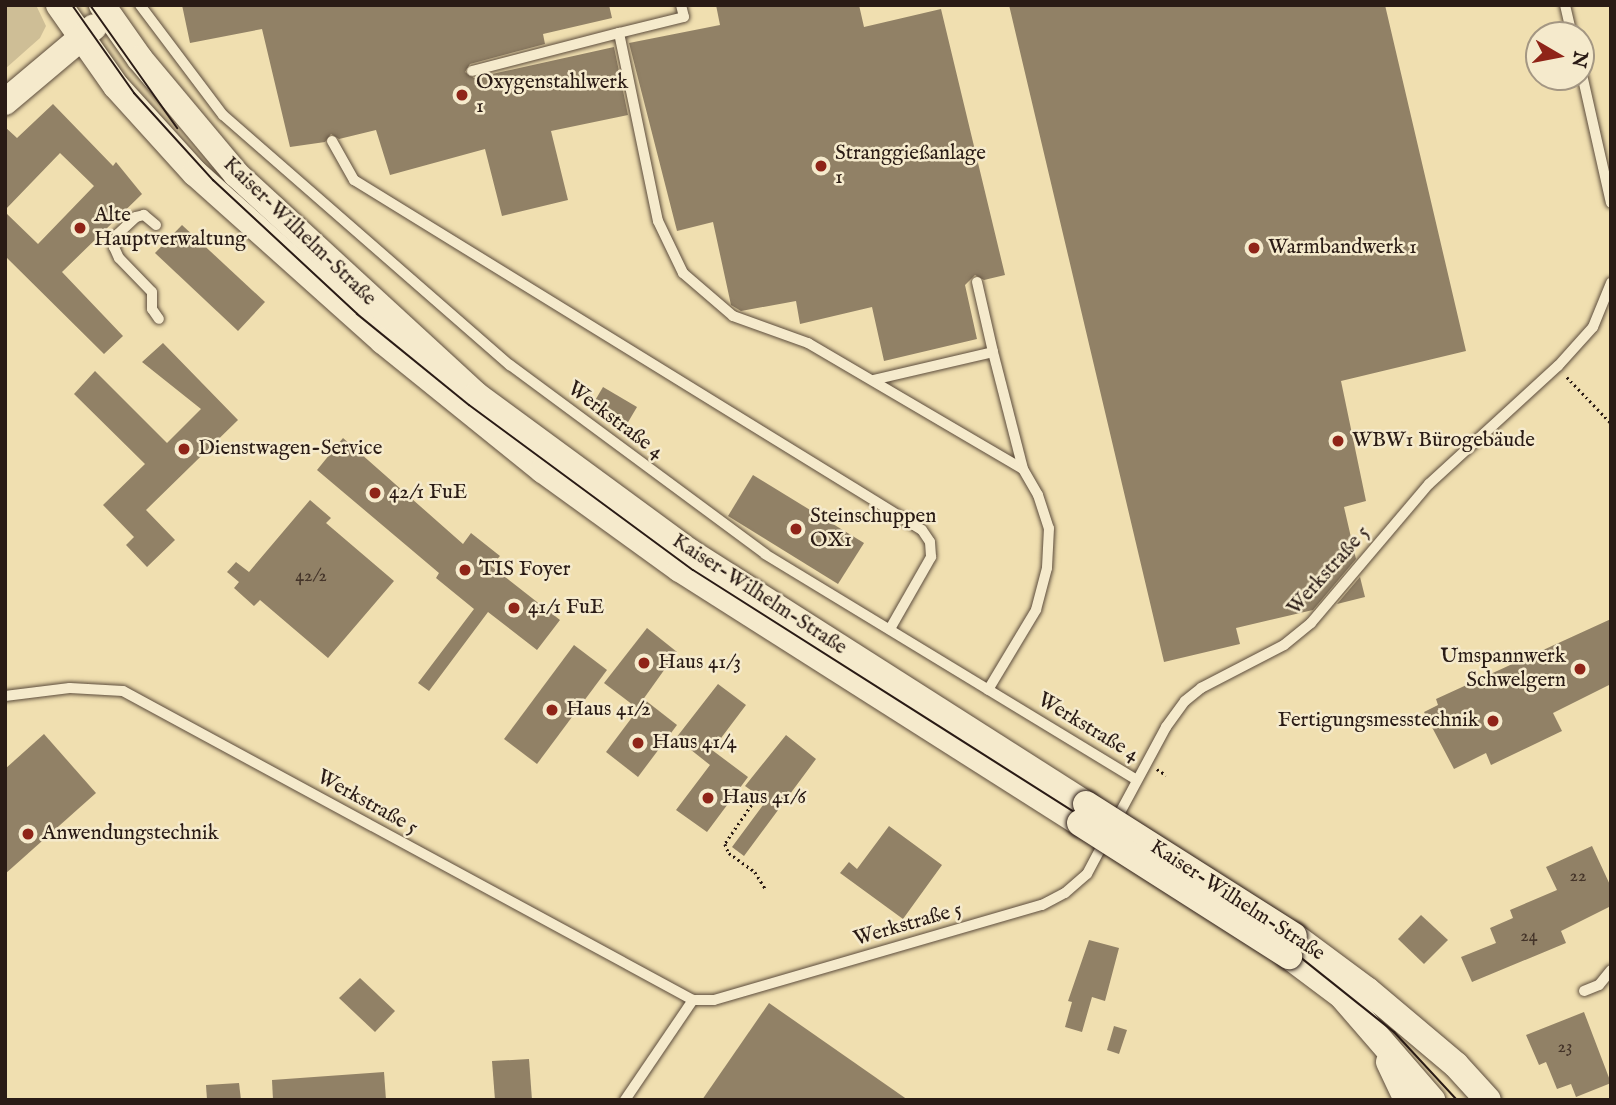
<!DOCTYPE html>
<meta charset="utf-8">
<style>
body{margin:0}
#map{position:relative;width:1616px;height:1105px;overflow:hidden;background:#f0dfb0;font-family:"IM FELL English",serif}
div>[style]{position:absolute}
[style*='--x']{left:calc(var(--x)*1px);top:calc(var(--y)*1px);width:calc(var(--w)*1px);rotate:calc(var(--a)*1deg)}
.green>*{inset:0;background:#cebe96}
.building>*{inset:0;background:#918166}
.path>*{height:2.5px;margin-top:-1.25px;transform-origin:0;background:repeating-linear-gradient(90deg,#2a1b15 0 2px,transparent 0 5.5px)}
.roads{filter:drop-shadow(0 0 2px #5c4c3c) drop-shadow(0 0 2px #5c4c3c)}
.service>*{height:10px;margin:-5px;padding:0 5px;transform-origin:5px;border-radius:5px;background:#f5eacc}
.secondary>*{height:26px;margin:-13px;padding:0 13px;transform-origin:13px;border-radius:13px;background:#f5eacc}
.tram>*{height:2px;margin:-1px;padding:0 1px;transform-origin:1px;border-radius:1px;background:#2a1b15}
.bridges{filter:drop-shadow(0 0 2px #2a1b15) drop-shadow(0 0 2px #2a1b15)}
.secondary-bridge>*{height:26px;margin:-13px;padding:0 13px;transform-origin:13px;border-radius:13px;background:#f5eacc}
.dots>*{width:19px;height:19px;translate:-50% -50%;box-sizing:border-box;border:4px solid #f5eacc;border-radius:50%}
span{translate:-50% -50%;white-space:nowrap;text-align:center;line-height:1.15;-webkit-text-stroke:5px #f5eacc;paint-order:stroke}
.number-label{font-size:18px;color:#443429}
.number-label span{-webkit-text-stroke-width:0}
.poi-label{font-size:21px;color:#2a1b15}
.left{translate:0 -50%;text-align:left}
.right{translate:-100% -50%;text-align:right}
.street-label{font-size:21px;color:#2a1b15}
.frame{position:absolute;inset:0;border:7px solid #2a1b15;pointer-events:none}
.north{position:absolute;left:1525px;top:21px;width:70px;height:70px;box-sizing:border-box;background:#f5eacc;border:2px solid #a49783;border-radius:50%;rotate:100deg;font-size:19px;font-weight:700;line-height:28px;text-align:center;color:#2a1b15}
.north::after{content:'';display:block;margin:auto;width:24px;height:32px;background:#8f2418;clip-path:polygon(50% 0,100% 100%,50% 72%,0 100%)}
</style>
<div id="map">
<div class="green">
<div style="clip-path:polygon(5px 5px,36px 5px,46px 26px,40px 38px,5px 69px)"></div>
</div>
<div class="building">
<div style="clip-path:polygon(182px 5px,609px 5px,612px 18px,543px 34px,545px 44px,470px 64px,465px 72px,474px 78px,614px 47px,628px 115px,551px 131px,568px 200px,502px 216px,485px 149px,390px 175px,376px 130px,339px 139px,331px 134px,325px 142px,290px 147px,262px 29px,190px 43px)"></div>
<div style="clip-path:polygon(716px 5px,859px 5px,864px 27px,941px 9px,1005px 275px,984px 280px,975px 275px,965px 285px,977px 339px,884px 361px,872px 307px,800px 324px,796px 301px,741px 311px,731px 305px,713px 222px,677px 231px,629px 43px,720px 25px)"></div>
<div style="clip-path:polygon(1009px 5px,1385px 5px,1466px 351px,1341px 381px,1366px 501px,1344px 507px,1356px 559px,1313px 610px,1236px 628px,1240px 644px,1164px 662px)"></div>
<div style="clip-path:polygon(53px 104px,113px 166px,116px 162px,142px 194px,62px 272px,123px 336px,104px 354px,5px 256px,5px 212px,38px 244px,94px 186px,60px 153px,5px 210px,5px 127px,17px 138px)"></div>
<div style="clip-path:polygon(182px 225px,265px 302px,238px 331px,155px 253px)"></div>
<div style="clip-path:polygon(163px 343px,238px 420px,146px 510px,175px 540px,147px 567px,126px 545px,134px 537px,103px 505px,145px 464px,74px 394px,95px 371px,167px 443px,201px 409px,142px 362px)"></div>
<div style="clip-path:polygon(603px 387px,637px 407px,624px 429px,590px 409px)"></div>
<div style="clip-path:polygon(343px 438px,463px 544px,471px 533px,500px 556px,491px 566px,560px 620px,537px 650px,488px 612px,429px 691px,418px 683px,474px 609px,436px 578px,439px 573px,317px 470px)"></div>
<div style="clip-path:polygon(753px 475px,864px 543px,838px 584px,728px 516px)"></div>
<div style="clip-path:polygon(310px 500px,331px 518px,326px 523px,394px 581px,328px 658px,260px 600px,254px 606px,234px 588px,239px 582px,227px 572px,236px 562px,249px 572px)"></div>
<div style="clip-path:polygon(1360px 577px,1365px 597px,1337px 604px)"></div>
<div style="clip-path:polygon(1611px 619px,1611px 684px,1553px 713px,1562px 731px,1491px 765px,1486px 753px,1454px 769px,1424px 712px,1438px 705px,1436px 699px)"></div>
<div style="clip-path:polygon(647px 628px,677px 652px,637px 708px,604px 683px)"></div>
<div style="clip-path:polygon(574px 645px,607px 670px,537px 764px,504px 739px)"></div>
<div style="clip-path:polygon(718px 684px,746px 705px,712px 750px,748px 777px,707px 832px,676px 810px,710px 765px,676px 738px)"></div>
<div style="clip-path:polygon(645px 700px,677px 725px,638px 777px,606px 752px)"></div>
<div style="clip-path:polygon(44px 734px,96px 793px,5px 874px,5px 769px)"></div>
<div style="clip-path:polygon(786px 735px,816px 759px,744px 856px,732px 847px,766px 801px,745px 786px)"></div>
<div style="clip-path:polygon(889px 826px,942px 865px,903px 919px,840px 873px,849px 862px,857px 869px)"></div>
<div style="clip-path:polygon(1592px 846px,1611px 887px,1611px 906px,1561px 931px,1566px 943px,1472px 982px,1461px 957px,1496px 943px,1490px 928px,1513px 918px,1510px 910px,1557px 890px,1546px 867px)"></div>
<div style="clip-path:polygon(1421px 915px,1448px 940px,1424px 964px,1398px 939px)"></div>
<div style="clip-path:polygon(1089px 940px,1119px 948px,1105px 1001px,1092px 997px,1082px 1032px,1065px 1027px,1072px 1002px,1068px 1001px)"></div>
<div style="clip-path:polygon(360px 978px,395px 1011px,375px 1032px,339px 998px)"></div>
<div style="clip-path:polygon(769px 1003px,908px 1100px,702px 1100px)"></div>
<div style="clip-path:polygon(1584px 1012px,1611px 1083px,1576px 1097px,1571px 1084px,1557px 1089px,1546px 1062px,1539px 1065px,1526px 1035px)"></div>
<div style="clip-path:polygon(1114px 1026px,1127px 1030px,1119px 1054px,1107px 1050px)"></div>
<div style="clip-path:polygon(529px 1059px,532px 1100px,495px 1100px,492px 1061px)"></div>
<div style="clip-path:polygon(384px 1072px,386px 1100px,273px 1100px,272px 1080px)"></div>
<div style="clip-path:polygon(239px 1083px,241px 1100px,207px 1100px,206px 1085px)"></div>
</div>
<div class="path">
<div style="--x:1567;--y:377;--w:64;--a:46.3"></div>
<div style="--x:1157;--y:769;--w:11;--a:34"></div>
<div style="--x:758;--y:796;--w:58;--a:124.5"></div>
<div style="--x:725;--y:844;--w:10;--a:66"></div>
<div style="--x:729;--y:853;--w:32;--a:36"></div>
<div style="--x:755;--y:872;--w:19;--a:58"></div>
</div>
<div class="roads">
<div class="service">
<div style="--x:140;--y:5;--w:138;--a:53"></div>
<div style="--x:223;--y:115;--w:381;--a:41.1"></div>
<div style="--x:510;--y:365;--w:317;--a:36.5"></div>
<div style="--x:765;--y:554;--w:435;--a:31.3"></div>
<div style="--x:681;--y:5;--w:12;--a:76"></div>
<div style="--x:684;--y:17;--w:67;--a:166.2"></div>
<div style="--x:619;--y:33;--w:192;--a:78.3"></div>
<div style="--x:658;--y:221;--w:58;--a:64.3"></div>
<div style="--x:683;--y:273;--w:66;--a:40.7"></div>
<div style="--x:733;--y:316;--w:80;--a:19.8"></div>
<div style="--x:808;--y:343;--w:249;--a:30.4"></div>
<div style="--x:1023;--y:469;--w:30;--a:60"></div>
<div style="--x:1038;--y:495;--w:35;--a:72"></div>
<div style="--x:1049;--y:528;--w:40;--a:92.9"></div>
<div style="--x:1047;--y:568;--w:43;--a:104.7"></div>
<div style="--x:1036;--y:610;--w:93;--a:121"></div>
<div style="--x:1565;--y:5;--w:31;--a:77"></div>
<div style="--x:1581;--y:70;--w:136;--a:77.3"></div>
<div style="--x:472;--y:71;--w:152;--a:-14.5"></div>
<div style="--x:332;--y:141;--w:45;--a:60.6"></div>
<div style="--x:354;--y:180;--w:667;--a:31.64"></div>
<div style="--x:922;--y:530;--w:14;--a:56"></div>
<div style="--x:930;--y:542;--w:15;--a:86"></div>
<div style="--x:931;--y:557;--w:83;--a:119.7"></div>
<div style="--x:156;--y:225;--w:16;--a:-140"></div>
<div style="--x:144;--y:215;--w:8;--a:166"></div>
<div style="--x:136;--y:217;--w:25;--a:137"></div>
<div style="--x:118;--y:234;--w:14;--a:107"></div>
<div style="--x:114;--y:247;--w:12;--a:66"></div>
<div style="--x:119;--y:258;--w:47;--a:45.9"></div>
<div style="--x:152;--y:292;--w:17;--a:90"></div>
<div style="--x:152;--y:309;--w:12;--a:55"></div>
<div style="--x:977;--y:282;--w:72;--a:77.1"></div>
<div style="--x:873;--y:380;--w:123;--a:-13.1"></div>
<div style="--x:993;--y:352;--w:121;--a:75.6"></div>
<div style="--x:5;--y:696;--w:65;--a:-7"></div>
<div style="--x:70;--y:688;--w:53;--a:3.2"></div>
<div style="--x:123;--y:691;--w:648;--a:28.46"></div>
<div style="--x:693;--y:1000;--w:21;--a:0"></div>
<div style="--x:714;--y:1000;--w:341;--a:-16.2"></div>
<div style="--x:1042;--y:905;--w:26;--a:-28"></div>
<div style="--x:1065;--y:893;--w:29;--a:-41"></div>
<div style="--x:1087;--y:874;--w:38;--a:-62"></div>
<div style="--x:1116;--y:820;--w:106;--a:-61.7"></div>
<div style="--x:1166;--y:727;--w:32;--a:-54"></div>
<div style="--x:1185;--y:701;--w:21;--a:-39"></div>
<div style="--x:1201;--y:688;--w:93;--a:-27.4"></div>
<div style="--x:1284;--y:645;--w:35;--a:-39"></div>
<div style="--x:1311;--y:623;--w:182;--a:-49.7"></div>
<div style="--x:1429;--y:484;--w:175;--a:-42.5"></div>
<div style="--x:1558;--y:366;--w:52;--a:-48.1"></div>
<div style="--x:1593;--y:327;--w:48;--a:-67.8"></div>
<div style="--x:1584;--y:991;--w:16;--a:-22"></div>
<div style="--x:1599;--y:985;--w:19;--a:-51"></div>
<div style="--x:625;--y:1100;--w:121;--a:-55.8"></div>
</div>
<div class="secondary">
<div style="--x:59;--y:5;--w:99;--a:54.9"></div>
<div style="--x:116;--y:86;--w:118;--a:47.8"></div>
<div style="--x:195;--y:173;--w:252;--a:41.8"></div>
<div style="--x:383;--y:341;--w:206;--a:38.9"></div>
<div style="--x:543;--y:470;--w:169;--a:35.9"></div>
<div style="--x:680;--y:569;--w:474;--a:32.4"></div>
<div style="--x:102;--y:5;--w:66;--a:54.9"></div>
<div style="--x:140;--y:59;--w:150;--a:50.1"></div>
<div style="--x:236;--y:174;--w:326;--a:42.6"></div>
<div style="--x:476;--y:395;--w:265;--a:36.3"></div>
<div style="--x:690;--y:552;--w:469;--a:32.5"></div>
<div style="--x:5;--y:102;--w:116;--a:-40.1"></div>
<div style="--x:1294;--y:936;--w:91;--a:36.5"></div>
<div style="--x:1367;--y:990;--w:116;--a:40.1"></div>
<div style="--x:1456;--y:1065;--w:47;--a:47.6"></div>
<div style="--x:1289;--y:956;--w:66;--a:37"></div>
<div style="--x:1342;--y:996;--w:138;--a:49.1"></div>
<div style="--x:1389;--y:1062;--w:42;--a:64.7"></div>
</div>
</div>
<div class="tram">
<div style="--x:72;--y:5;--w:108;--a:54.8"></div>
<div style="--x:134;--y:93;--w:118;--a:47.8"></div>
<div style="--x:213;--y:180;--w:197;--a:42.9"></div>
<div style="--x:357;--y:314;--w:144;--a:39.1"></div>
<div style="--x:469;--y:405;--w:278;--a:36.4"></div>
<div style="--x:693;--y:570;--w:707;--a:32.41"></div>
<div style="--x:1290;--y:949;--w:133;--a:38.6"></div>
<div style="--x:1394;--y:1032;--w:93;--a:47.2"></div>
<div style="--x:90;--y:5;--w:151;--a:54.7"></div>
</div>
<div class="bridges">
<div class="secondary-bridge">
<div style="--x:1086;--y:804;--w:246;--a:32.4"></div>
<div style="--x:1080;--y:823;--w:248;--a:32.5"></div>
</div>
</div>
<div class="dots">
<div style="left:462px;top:95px;background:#8f2418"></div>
<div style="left:821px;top:166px;background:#8f2418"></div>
<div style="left:80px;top:228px;background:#8f2418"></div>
<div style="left:1254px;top:248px;background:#8f2418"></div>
<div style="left:1338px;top:441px;background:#8f2418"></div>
<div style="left:184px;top:449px;background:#8f2418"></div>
<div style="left:375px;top:493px;background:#8f2418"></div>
<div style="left:796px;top:529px;background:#8f2418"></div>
<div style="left:465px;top:570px;background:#8f2418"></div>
<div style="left:514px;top:608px;background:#8f2418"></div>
<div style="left:644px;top:663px;background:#8f2418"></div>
<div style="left:1580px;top:669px;background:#8f2418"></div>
<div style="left:552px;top:710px;background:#8f2418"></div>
<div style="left:1493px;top:721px;background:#8f2418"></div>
<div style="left:638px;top:743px;background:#8f2418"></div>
<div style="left:708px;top:798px;background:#8f2418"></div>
<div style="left:28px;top:834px;background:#8f2418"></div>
</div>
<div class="number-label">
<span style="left:311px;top:577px">42/2</span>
<span style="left:1578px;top:877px">22</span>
<span style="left:1529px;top:937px">24</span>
<span style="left:1565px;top:1048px">23</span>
</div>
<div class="poi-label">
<span class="left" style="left:476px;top:95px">Oxygenstahlwerk<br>1</span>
<span class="left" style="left:835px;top:166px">Stranggießanlage<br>1</span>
<span class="left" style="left:94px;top:228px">Alte<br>Hauptverwaltung</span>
<span class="left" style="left:1268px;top:248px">Warmbandwerk 1</span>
<span class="left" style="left:1352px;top:441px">WBW1 Bürogebäude</span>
<span class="left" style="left:198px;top:449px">Dienstwagen-Service</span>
<span class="left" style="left:389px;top:493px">42/1 FuE</span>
<span class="left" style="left:810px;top:529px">Steinschuppen<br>OX1</span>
<span class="left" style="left:479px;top:570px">TIS Foyer</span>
<span class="left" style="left:528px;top:608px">41/1 FuE</span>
<span class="right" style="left:1566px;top:669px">Umspannwerk<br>Schwelgern</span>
<span class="left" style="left:658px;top:663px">Haus 41/3</span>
<span class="left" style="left:566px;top:710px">Haus 41/2</span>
<span class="right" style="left:1479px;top:721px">Fertigungsmesstechnik</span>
<span class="left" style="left:652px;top:743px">Haus 41/4</span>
<span class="left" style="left:722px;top:798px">Haus 41/6</span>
<span class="left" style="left:42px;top:834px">Anwendungstechnik</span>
</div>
<div class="street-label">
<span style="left:299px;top:232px;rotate:44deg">Kaiser-Wilhelm-Straße</span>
<span style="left:615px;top:421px;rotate:37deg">Werkstraße 4</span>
<span style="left:1329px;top:571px;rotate:-48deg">Werkstraße 5</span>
<span style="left:759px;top:595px;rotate:33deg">Kaiser-Wilhelm-Straße</span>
<span style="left:1088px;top:728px;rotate:31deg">Werkstraße 4</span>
<span style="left:367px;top:803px;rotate:29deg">Werkstraße 5</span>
<span style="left:1237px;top:901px;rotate:33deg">Kaiser-Wilhelm-Straße</span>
<span style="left:908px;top:925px;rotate:-16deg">Werkstraße 5</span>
</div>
<div class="frame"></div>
<div class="north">N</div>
</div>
